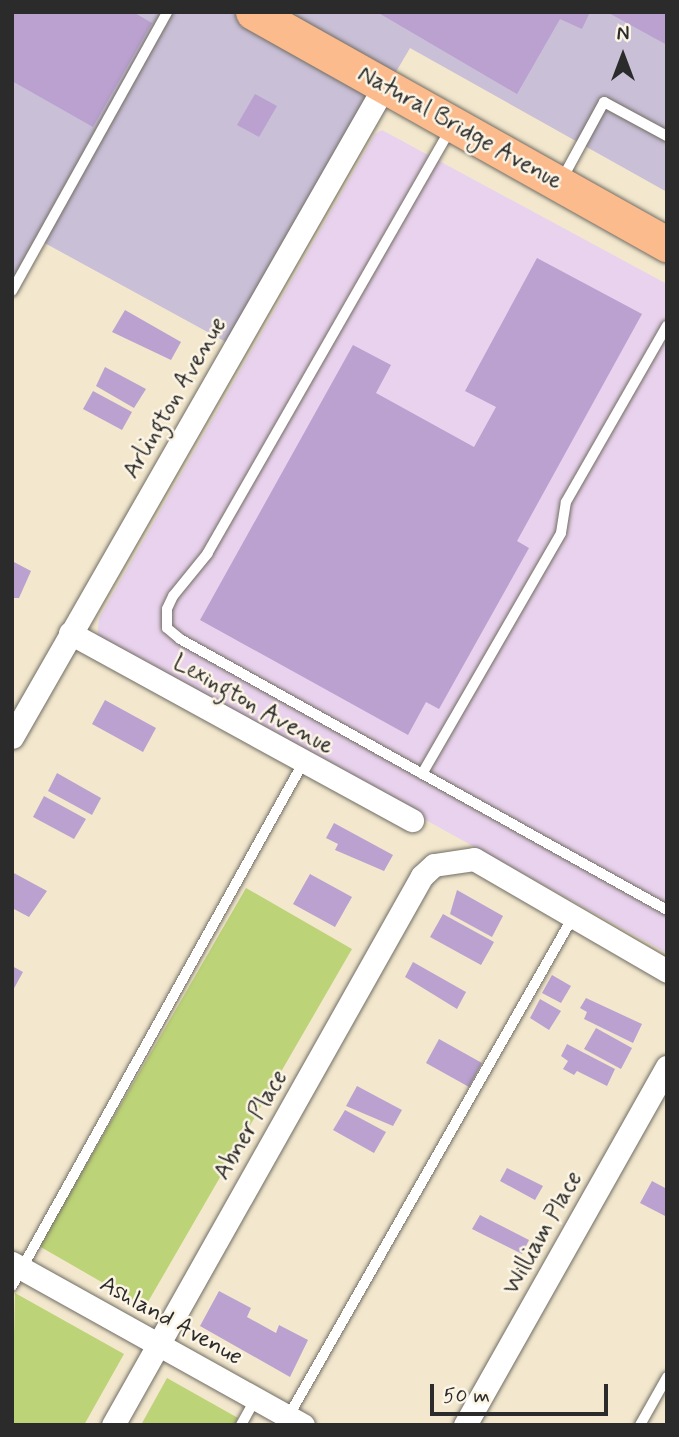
<!DOCTYPE html>
<style>
body{margin:0}
#map{position:relative;width:679px;height:1437px;overflow:hidden;background:#f3e8ce;font-family:Mynerve,sans-serif}
div>[style]{position:absolute}
[style*='--x']{left:calc(var(--x)*1px);top:calc(var(--y)*1px);width:calc(var(--w)*1px);rotate:calc(var(--a)*1deg)}
.built>*{inset:0;background:#e9d2ed}
.industrial>*{inset:0;background:#c9bfd7}
.green>*{inset:0;background:#bdd377}
.building>*{inset:0;background:#baa1d0}
.roads{filter:drop-shadow(0 0 2px #716d64) drop-shadow(0 0 2px #716d64)}
.service>*{height:10px;margin:-5px;padding:0 5px;transform-origin:5px;border-radius:5px;background:#fff}
.minor>*{height:23px;margin:-11.5px;padding:0 11.5px;transform-origin:11.5px;border-radius:11.5px;background:#fff}
.primary>*{height:35px;margin:-17.5px;padding:0 17.5px;transform-origin:17.5px;border-radius:17.5px;background:#fbbb8d}
span{translate:-50% -50%;white-space:nowrap;text-align:center;line-height:1.15;-webkit-text-stroke:5px #fcf5e5;paint-order:stroke}
.street-label{font-size:24px;color:#2b2b2b}
.frame{position:absolute;inset:0;border:14px solid #2b2b2b;pointer-events:none}
.north{position:absolute;left:588px;top:21px;width:70px;height:70px;-webkit-text-stroke:5px #fcf5e5;paint-order:stroke;rotate:0deg;font-size:19px;font-weight:700;line-height:28px;text-align:center;color:#2b2b2b}
.north::after{content:'';display:block;margin:auto;width:24px;height:32px;background:#2b2b2b;clip-path:polygon(50% 0,100% 100%,50% 72%,0 100%)}
.scale{position:absolute;left:430px;top:1384px;width:178px;height:32px;box-sizing:border-box;border:4px solid #2b2b2b;border-top:0;padding-left:9px;font-size:21px;line-height:24px;white-space:nowrap;color:#2b2b2b;-webkit-text-stroke:5px #fcf5e5;paint-order:stroke}
</style>
<div id="map">
<div class="built">
<div style="clip-path:polygon(382px 130px,667px 284px,667px 953px,97px 639px,99px 618px,375px 134px)"></div>
</div>
<div class="industrial">
<div style="clip-path:polygon(12px 12px,667px 12px,667px 192px,410px 48px,235px 347px,41px 241px,12px 287px)"></div>
</div>
<div class="green">
<div style="clip-path:polygon(246px 888px,352px 949px,145px 1307px,39px 1246px)"></div>
<div style="clip-path:polygon(15px 1293px,124px 1354px,84px 1425px,12px 1425px)"></div>
<div style="clip-path:polygon(167px 1378px,238px 1418px,235px 1425px,141px 1425px)"></div>
</div>
<div class="building">
<div style="clip-path:polygon(12px 12px,133px 12px,152px 23px,93px 127px,12px 81px)"></div>
<div style="clip-path:polygon(377px 12px,590px 12px,582px 29px,560px 19px,517px 94px)"></div>
<div style="clip-path:polygon(607px 12px,667px 12px,667px 45px)"></div>
<div style="clip-path:polygon(255px 94px,277px 106px,259px 137px,237px 125px)"></div>
<div style="clip-path:polygon(537px 258px,642px 314px,517px 541px,529px 548px,439px 709px,426px 702px,408px 735px,200px 620px,353px 345px,391px 365px,376px 393px,474px 447px,496px 407px,465px 391px)"></div>
<div style="clip-path:polygon(125px 310px,181px 342px,171px 360px,112px 332px)"></div>
<div style="clip-path:polygon(105px 367px,146px 389px,134px 408px,96px 386px)"></div>
<div style="clip-path:polygon(93px 391px,132px 412px,122px 430px,83px 409px)"></div>
<div style="clip-path:polygon(12px 561px,31px 571px,19px 598px,12px 598px)"></div>
<div style="clip-path:polygon(105px 700px,156px 728px,143px 752px,92px 724px)"></div>
<div style="clip-path:polygon(57px 773px,101px 798px,92px 815px,48px 791px)"></div>
<div style="clip-path:polygon(44px 796px,86px 819px,74px 839px,33px 817px)"></div>
<div style="clip-path:polygon(334px 823px,393px 855px,384px 871px,335px 850px,338px 844px,326px 838px)"></div>
<div style="clip-path:polygon(12px 872px,47px 891px,29px 917px,12px 908px)"></div>
<div style="clip-path:polygon(310px 874px,352px 897px,335px 927px,293px 904px)"></div>
<div style="clip-path:polygon(457px 890px,503px 916px,492px 937px,450px 914px)"></div>
<div style="clip-path:polygon(443px 914px,494px 942px,481px 965px,430px 937px)"></div>
<div style="clip-path:polygon(413px 962px,466px 992px,457px 1009px,405px 977px)"></div>
<div style="clip-path:polygon(12px 966px,23px 972px,12px 992px)"></div>
<div style="clip-path:polygon(552px 975px,571px 986px,561px 1003px,542px 993px)"></div>
<div style="clip-path:polygon(586px 998px,642px 1024px,633px 1043px,584px 1019px,587px 1012px,580px 1008px)"></div>
<div style="clip-path:polygon(540px 999px,561px 1011px,549px 1030px,530px 1018px)"></div>
<div style="clip-path:polygon(596px 1028px,632px 1048px,621px 1069px,584px 1049px)"></div>
<div style="clip-path:polygon(439px 1039px,482px 1063px,469px 1087px,426px 1063px)"></div>
<div style="clip-path:polygon(567px 1044px,615px 1069px,607px 1086px,577px 1071px,574px 1075px,563px 1069px,568px 1061px,561px 1056px)"></div>
<div style="clip-path:polygon(357px 1086px,402px 1110px,393px 1126px,346px 1106px)"></div>
<div style="clip-path:polygon(345px 1110px,386px 1132px,374px 1153px,333px 1130px)"></div>
<div style="clip-path:polygon(507px 1168px,543px 1186px,535px 1200px,500px 1181px)"></div>
<div style="clip-path:polygon(652px 1181px,667px 1189px,667px 1217px,640px 1203px)"></div>
<div style="clip-path:polygon(480px 1215px,529px 1240px,522px 1254px,472px 1229px)"></div>
<div style="clip-path:polygon(219px 1291px,251px 1308px,247px 1317px,276px 1333px,279px 1325px,308px 1340px,290px 1377px,200px 1326px)"></div>
</div>
<div class="roads">
<div class="service">
<div style="--x:451;--y:128;--w:490;--a:119.8"></div>
<div style="--x:208;--y:553;--w:55;--a:129.1"></div>
<div style="--x:173;--y:596;--w:14;--a:115"></div>
<div style="--x:167;--y:609;--w:19;--a:90"></div>
<div style="--x:167;--y:628;--w:17;--a:40"></div>
<div style="--x:180;--y:639;--w:557;--a:29.09"></div>
<div style="--x:561;--y:181;--w:90;--a:-61.4"></div>
<div style="--x:604;--y:102;--w:72;--a:28.4"></div>
<div style="--x:12;--y:291;--w:319;--a:-60.9"></div>
<div style="--x:422;--y:774;--w:278;--a:-60"></div>
<div style="--x:561;--y:533;--w:31;--a:-81"></div>
<div style="--x:566;--y:502;--w:203;--a:-60.2"></div>
<div style="--x:12;--y:1286;--w:599;--a:-60.91"></div>
<div style="--x:288;--y:1417;--w:576;--a:-60.32"></div>
<div style="--x:241;--y:1425;--w:31;--a:-61"></div>
<div style="--x:640;--y:1425;--w:55;--a:-60.6"></div>
</div>
<div class="minor">
<div style="--x:70;--y:633;--w:390;--a:28.7"></div>
<div style="--x:12;--y:737;--w:751;--a:-60.23"></div>
<div style="--x:12;--y:1263;--w:333;--a:29.1"></div>
<div style="--x:113;--y:1425;--w:630;--a:-60.63"></div>
<div style="--x:422;--y:876;--w:16;--a:-43"></div>
<div style="--x:434;--y:865;--w:40;--a:-8.5"></div>
<div style="--x:474;--y:859;--w:223;--a:30.1"></div>
<div style="--x:465;--y:1425;--w:411;--a:-60.6"></div>
</div>
<div class="primary">
<div style="--x:253;--y:12;--w:475;--a:29.3"></div>
</div>
</div>
<div class="street-label">
<span style="left:460px;top:128px;rotate:29deg">Natural Bridge Avenue</span>
<span style="left:175px;top:398px;rotate:-60deg">Arlington Avenue</span>
<span style="left:253px;top:705px;rotate:29deg">Lexington Avenue</span>
<span style="left:251px;top:1125px;rotate:-60deg">Abner Place</span>
<span style="left:543px;top:1233px;rotate:-61deg">William Place</span>
<span style="left:171px;top:1321px;rotate:29deg">Ashland Avenue</span>
</div>
<div class="frame"></div>
<div class="north">N</div>
<div class="scale">50 m</div>
</div>
